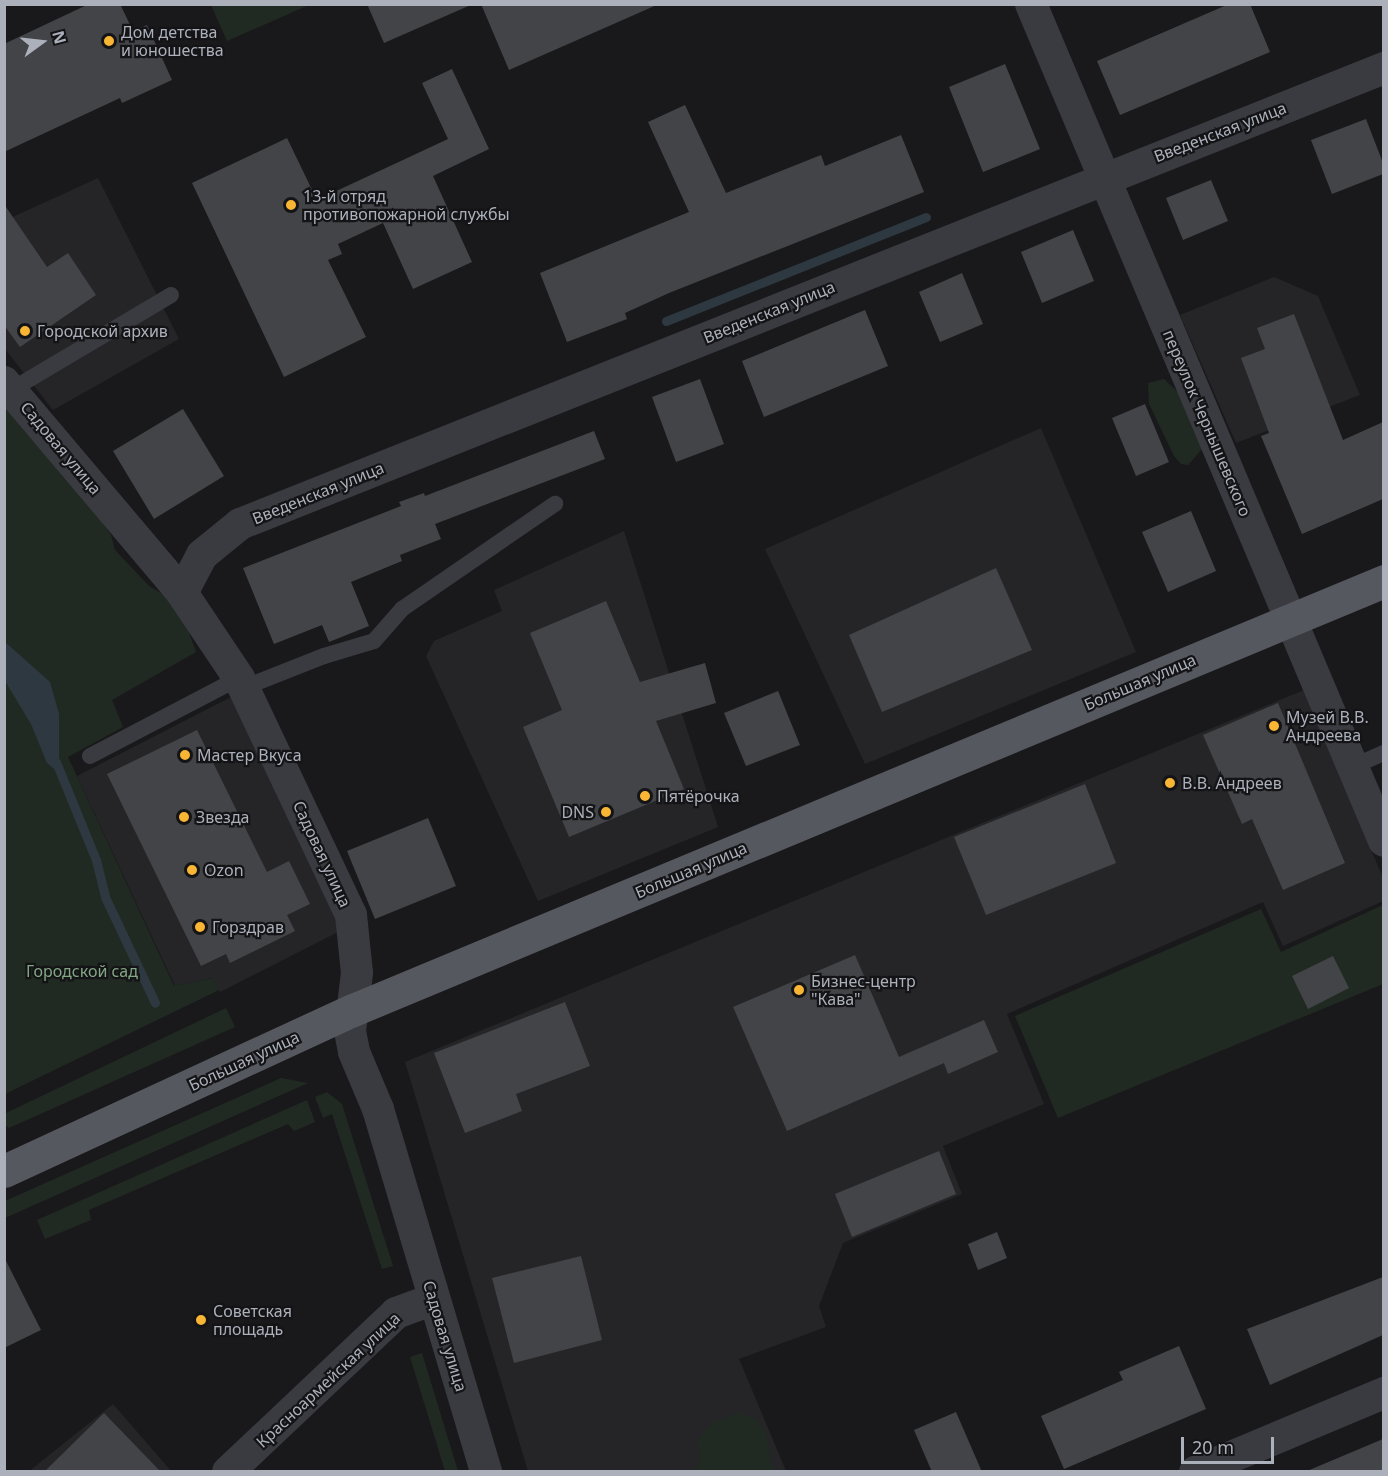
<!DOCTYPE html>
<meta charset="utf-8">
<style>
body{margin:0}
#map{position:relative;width:1388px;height:1476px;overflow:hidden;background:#19191b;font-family:"Noto Sans",sans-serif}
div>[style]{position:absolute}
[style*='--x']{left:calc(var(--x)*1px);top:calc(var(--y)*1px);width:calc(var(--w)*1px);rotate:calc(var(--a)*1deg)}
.built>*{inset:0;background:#252528}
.green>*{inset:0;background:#212a22}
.water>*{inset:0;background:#2e3840}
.stream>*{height:9px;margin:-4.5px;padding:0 4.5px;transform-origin:4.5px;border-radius:4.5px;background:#2e3840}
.building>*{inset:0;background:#434448}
.service>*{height:16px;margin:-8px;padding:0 8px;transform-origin:8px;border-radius:8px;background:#3a3b40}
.minor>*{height:32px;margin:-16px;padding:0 16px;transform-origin:16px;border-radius:16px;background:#3a3b40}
.primary>*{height:33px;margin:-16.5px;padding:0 16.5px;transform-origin:16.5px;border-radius:16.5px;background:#565860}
.dots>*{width:16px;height:16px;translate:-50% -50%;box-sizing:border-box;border:3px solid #141416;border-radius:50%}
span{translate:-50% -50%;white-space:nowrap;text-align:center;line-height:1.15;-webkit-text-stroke:4.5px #141416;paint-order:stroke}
.poi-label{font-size:16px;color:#abb0bb}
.left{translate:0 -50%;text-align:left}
.right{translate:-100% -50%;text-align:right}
.street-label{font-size:16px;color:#abb0bb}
.park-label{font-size:16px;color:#82a784}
.frame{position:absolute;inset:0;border:6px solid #abb0bb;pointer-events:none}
.north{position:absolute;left:12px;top:12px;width:60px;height:60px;-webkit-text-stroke:4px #141416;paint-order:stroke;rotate:75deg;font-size:16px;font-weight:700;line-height:24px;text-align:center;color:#abb0bb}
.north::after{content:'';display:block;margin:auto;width:21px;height:27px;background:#abb0bb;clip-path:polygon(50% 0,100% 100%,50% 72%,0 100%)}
.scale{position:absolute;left:1181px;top:1437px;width:93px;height:27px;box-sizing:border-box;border:3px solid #abb0bb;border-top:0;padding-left:8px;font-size:18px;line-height:21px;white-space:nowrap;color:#abb0bb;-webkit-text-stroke:4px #141416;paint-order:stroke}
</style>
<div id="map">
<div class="built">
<div style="clip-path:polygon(98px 178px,179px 339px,53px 410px,5px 349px,4px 221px)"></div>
<div style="clip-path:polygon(1274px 277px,1318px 296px,1360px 395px,1236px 443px,1180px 315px)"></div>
<div style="clip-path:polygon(1041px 428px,1136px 652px,865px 764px,765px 549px)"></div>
<div style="clip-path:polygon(624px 531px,718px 827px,538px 901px,426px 656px,434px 641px,502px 611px,494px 590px)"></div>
<div style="clip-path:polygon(1304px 690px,1383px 878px,1383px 901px,1283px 946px,1263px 902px,1007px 1014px,1044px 1104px,943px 1146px,962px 1194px,843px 1243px,819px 1306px,826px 1327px,739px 1359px,786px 1471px,528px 1471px,405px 1062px)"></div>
<div style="clip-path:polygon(233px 696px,344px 929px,220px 992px,212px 978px,175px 986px,77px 776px)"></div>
<div style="clip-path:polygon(113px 1404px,171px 1471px,28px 1472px)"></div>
</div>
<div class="green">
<div style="clip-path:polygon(211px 5px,309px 5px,227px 41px)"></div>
<div style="clip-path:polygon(1164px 379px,1180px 394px,1202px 449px,1188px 465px,1181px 464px,1174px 456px,1149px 404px,1148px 383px)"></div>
<div style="clip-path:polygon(4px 400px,80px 491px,111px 535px,115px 550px,149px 586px,166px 596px,188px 630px,196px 652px,112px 700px,123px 727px,68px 757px,174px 986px,213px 978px,219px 990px,5px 1094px)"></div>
<div style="clip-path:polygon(1383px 905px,1383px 984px,1058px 1118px,1015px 1016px,1261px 909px,1281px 952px)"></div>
<div style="clip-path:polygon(226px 1008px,235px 1027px,9px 1128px,5px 1125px,6px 1113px)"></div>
<div style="clip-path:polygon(281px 1078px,308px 1083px,5px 1218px,5px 1201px)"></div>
<div style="clip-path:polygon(327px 1092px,342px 1104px,393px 1266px,382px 1269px,332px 1114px,323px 1118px,315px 1097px)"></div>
<div style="clip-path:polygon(307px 1100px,315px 1122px,294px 1131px,288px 1124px,89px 1210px,91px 1220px,45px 1239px,37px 1220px)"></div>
<div style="clip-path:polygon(422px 1353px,458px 1471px,445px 1471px,410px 1357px)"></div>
<div style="clip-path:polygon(737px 1413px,756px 1419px,766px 1433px,773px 1471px,697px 1471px,700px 1454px,697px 1440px,712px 1423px)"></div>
</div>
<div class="water">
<div style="clip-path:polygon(4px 641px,50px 682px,59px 714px,59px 773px,47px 763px,31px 724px,5px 681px)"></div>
</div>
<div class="stream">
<div style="--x:666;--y:321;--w:280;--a:-21.8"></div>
<div style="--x:56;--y:762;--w:106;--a:67.8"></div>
<div style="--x:96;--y:860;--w:38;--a:76"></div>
<div style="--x:105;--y:897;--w:117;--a:64.7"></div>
</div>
<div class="building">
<div style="clip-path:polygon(89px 4px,120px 4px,133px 31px,147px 25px,172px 80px,122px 103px,120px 98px,4px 152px,4px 44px)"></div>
<div style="clip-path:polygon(367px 4px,473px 4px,384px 43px)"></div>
<div style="clip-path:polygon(481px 4px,659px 4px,509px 70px)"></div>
<div style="clip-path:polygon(1229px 4px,1250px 4px,1270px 52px,1120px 115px,1097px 61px)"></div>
<div style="clip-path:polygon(1005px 64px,1040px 149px,983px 172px,949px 87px)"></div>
<div style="clip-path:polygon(452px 69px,489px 149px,433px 176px,472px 262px,413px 289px,383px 223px,338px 244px,342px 254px,328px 260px,366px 337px,284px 377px,192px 183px,287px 138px,317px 200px,448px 139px,422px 83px)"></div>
<div style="clip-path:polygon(685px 105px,726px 193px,821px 155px,825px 166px,901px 135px,924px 192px,669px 293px,625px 313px,627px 319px,567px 342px,540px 273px,689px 212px,648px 122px)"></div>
<div style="clip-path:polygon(1366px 119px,1383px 163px,1383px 174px,1332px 194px,1311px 140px)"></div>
<div style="clip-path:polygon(1211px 180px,1228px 221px,1183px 240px,1166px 198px)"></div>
<div style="clip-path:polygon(4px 204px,47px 267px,68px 253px,96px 295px,20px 347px,4px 325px)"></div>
<div style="clip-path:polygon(1073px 230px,1094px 281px,1042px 303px,1021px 252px)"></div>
<div style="clip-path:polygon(962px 273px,983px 324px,940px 342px,919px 292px)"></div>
<div style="clip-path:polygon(865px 310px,888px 366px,764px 417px,742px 361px)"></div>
<div style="clip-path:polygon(1294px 314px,1343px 440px,1383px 422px,1383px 499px,1302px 534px,1261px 436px,1269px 433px,1241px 358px,1265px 349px,1257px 328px)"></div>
<div style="clip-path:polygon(700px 379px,724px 444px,676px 462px,652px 397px)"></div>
<div style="clip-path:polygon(1145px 404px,1169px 462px,1136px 476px,1112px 418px)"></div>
<div style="clip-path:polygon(183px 409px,224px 476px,154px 519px,113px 451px)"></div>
<div style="clip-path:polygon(594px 431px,605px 459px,435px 524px,441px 539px,400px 555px,402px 561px,351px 582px,369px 626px,329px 642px,322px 625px,274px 644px,243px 568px,401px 506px,399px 502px,424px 493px,425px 496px)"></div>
<div style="clip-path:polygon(1191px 511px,1216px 571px,1168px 592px,1142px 532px)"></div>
<div style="clip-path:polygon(996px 568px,1032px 650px,882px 712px,849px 635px)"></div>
<div style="clip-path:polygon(606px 601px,640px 682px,705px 663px,716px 703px,656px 721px,684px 789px,569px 837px,523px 727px,562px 710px,530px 633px)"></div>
<div style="clip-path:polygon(778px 691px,800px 745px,746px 766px,724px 713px)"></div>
<div style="clip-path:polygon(1278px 703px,1345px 863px,1283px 890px,1252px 819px,1242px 824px,1203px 735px)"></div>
<div style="clip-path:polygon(197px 730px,267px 872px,289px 861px,310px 904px,287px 915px,295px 931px,230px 963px,226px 954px,201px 966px,107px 774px)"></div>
<div style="clip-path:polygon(1085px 784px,1116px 863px,986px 915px,954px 837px)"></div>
<div style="clip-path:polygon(428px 818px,456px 886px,375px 919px,347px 851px)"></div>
<div style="clip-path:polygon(855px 955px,899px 1057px,984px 1020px,998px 1052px,948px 1074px,944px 1063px,787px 1131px,733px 1007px)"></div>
<div style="clip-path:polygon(1333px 956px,1349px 988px,1308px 1009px,1292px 976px)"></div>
<div style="clip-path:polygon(565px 1002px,590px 1066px,516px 1094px,522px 1111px,465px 1133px,434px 1053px)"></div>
<div style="clip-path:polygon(939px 1151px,956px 1194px,852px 1237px,835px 1194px)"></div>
<div style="clip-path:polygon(997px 1232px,1007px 1258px,978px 1270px,968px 1244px)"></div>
<div style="clip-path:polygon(581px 1256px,602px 1340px,514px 1363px,492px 1278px)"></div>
<div style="clip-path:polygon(4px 1257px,41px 1330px,4px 1348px)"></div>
<div style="clip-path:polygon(1383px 1277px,1383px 1335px,1270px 1385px,1247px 1329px)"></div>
<div style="clip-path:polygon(1179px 1346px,1206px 1409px,1064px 1469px,1041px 1416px,1123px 1380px,1119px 1372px)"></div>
<div style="clip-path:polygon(956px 1412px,982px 1472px,932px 1472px,914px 1430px)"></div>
<div style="clip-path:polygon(104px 1413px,161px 1472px,44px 1472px)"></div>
<div style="clip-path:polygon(1383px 1439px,1383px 1472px,1307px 1472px,1307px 1471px)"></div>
</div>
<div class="service">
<div style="--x:11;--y:390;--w:186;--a:-30.7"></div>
<div style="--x:243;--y:688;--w:87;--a:-21.6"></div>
<div style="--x:324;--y:656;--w:52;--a:-16.7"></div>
<div style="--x:374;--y:641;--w:43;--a:-48.8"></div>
<div style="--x:402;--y:609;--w:186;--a:-34.5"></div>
<div style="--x:90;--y:756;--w:168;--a:-27.6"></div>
<div style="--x:1352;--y:767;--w:35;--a:-24"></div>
</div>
<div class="minor">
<div style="--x:1031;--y:4;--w:908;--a:67.13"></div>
<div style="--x:4;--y:382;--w:276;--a:49.8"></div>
<div style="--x:182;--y:593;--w:102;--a:56.2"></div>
<div style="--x:239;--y:678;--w:262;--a:64.7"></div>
<div style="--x:351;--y:915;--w:58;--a:84.1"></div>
<div style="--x:357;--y:973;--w:58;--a:96.9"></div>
<div style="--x:350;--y:1031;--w:21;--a:79"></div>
<div style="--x:354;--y:1052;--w:62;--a:67.2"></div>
<div style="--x:378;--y:1109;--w:379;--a:73.4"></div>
<div style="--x:182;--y:593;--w:43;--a:-62.2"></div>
<div style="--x:202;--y:555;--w:49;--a:-39.2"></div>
<div style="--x:240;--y:524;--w:1232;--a:-21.73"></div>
<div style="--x:228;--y:1472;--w:231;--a:-43.4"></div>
<div style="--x:396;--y:1313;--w:40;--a:-20.2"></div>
<div style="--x:1195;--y:1472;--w:205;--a:-22.7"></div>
</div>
<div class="primary">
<div style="--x:4;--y:1171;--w:384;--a:-24.8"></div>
<div style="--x:353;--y:1010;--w:1117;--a:-22.59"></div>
</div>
<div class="dots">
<div style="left:109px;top:41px;background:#f8b634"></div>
<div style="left:291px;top:205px;background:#f8b634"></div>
<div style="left:25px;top:331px;background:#f8b634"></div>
<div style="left:1274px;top:726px;background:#f8b634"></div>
<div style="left:185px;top:755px;background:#f8b634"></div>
<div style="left:1170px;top:783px;background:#f8b634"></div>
<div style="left:645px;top:796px;background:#f8b634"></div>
<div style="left:606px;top:812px;background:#f8b634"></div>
<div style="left:184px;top:817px;background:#f8b634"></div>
<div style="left:192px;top:870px;background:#f8b634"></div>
<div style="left:200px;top:927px;background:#f8b634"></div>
<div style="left:799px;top:990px;background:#f8b634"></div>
<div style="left:201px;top:1320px;background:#f8b634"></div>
</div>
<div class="poi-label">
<span class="left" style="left:121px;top:41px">Дом детства<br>и юношества</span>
<span class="left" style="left:303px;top:205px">13-й отряд<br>противопожарной службы</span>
<span class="left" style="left:37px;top:331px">Городской архив</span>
<span class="left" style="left:1286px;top:726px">Музей В.В.<br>Андреева</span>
<span class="left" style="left:197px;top:755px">Мастер Вкуса</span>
<span class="left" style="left:1182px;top:783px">В.В. Андреев</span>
<span class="left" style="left:657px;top:796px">Пятёрочка</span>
<span class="right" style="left:594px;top:812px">DNS</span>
<span class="left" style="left:196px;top:817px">Звезда</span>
<span class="left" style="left:204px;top:870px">Ozon</span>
<span class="left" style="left:212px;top:927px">Горздрав</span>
<span class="left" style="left:811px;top:990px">Бизнес-центр<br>"Кава"</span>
<span class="left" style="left:213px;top:1320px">Советская<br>площадь</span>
</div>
<div class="street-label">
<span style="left:1220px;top:132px;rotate:-21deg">Введенская улица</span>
<span style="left:769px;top:312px;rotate:-22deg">Введенская улица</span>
<span style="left:1207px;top:423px;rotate:67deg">переулок Чернышевского</span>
<span style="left:61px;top:448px;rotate:50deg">Садовая улица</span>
<span style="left:318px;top:493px;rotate:-22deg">Введенская улица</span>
<span style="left:1140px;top:682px;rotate:-23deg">Большая улица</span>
<span style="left:322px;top:854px;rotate:65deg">Садовая улица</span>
<span style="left:691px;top:870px;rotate:-23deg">Большая улица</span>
<span style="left:244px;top:1061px;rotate:-25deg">Большая улица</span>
<span style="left:445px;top:1336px;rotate:73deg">Садовая улица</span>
<span style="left:328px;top:1380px;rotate:-43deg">Красноармейская улица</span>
</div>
<div class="park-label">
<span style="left:82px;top:971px">Городской сад</span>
</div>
<div class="frame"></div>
<div class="north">N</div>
<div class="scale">20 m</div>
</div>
